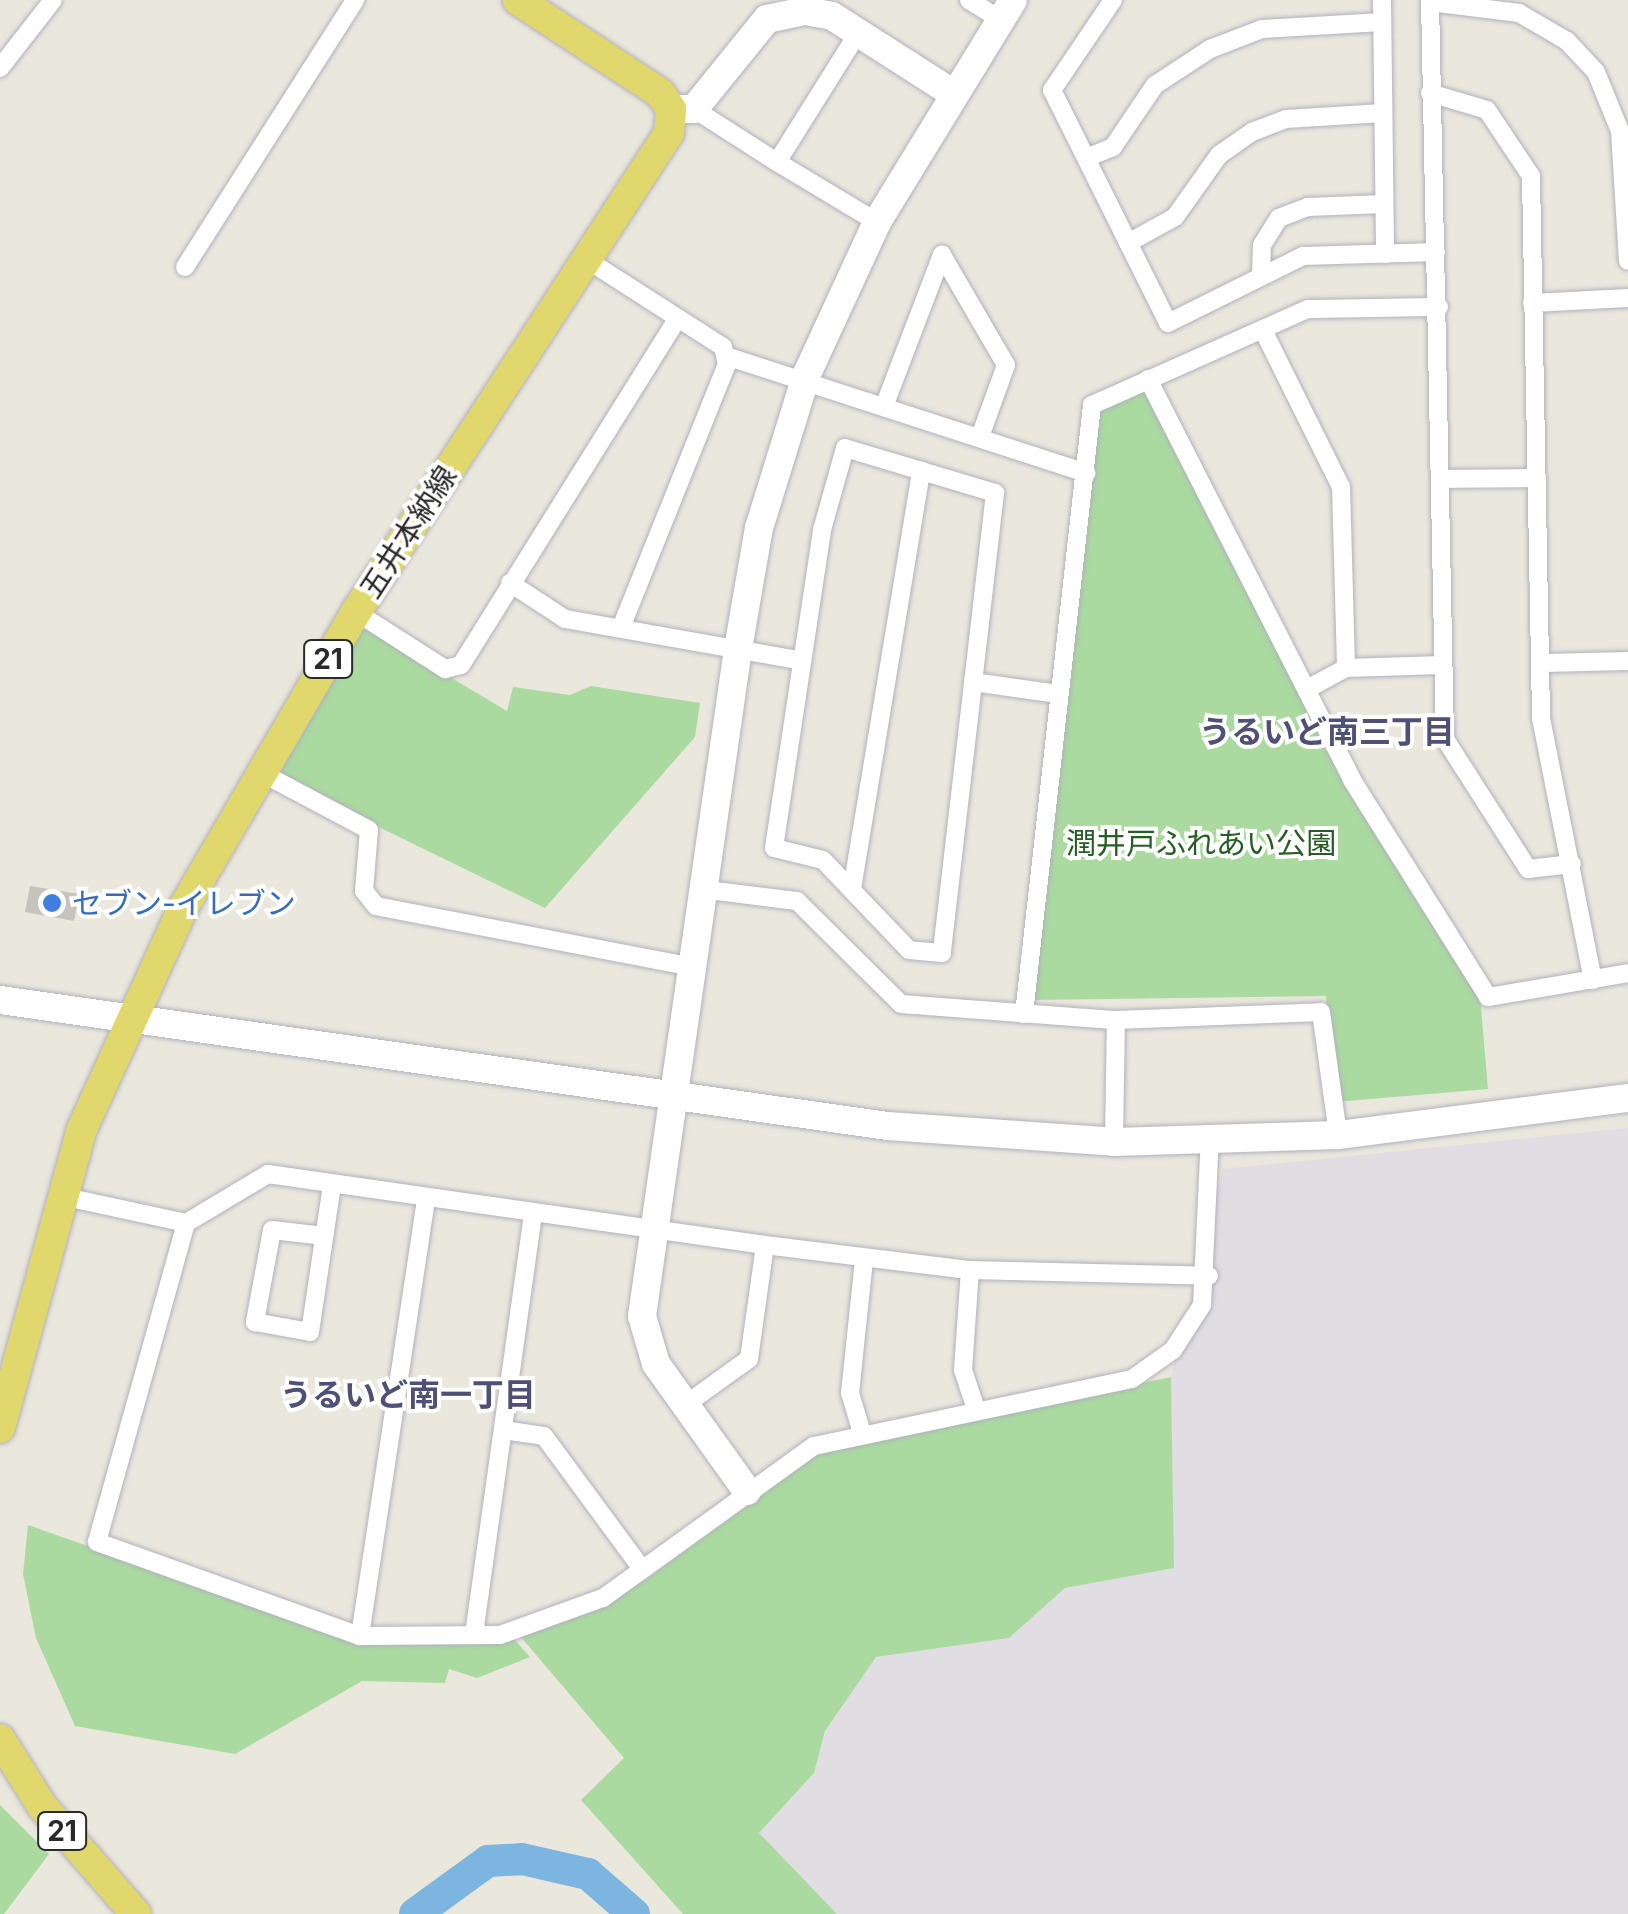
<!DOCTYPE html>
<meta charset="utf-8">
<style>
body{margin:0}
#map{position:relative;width:1628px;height:1914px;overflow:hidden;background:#eae7dd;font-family:Inter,"Noto Sans JP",sans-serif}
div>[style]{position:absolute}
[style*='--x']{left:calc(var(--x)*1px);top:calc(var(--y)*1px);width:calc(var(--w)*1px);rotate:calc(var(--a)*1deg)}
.industrial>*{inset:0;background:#e0dde3}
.green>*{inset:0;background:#aadaa0}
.river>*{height:32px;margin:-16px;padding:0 16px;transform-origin:16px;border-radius:16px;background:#7cb5e0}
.building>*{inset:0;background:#c6c3bd}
.roads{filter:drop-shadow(0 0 2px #b1b1bc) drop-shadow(0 0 2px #b1b1bc)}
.street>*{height:18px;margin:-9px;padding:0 9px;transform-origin:9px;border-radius:9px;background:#fff}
.secondary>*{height:28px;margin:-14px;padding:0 14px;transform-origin:14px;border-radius:14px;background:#fff}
.primary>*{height:30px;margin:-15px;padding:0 15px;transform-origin:15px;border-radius:15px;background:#e0d86c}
.dots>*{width:28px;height:28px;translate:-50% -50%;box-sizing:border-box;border:5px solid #fff;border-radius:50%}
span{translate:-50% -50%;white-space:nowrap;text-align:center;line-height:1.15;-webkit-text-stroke:8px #fff;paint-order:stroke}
.shield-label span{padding:2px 8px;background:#fff;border:2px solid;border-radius:8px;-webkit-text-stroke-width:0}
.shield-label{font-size:28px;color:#2a2a2a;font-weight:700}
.street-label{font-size:30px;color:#2a2a2a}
.park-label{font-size:30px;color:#255e22}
.shop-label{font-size:30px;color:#366cbe}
.left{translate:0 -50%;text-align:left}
.neighbourhood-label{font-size:32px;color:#4f5075;font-weight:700}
</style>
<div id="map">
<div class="industrial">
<div style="clip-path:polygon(1628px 1128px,1628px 1914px,837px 1914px,758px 1834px,814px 1773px,825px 1731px,876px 1657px,1009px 1638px,1065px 1588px,1174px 1568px,1171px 1377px,1223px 1169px)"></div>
</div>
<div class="green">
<div style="clip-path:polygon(1140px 384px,1346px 784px,1480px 996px,1488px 1089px,1335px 1102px,1326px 996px,1033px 1000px,1090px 404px)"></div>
<div style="clip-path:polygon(366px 627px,507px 711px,513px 687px,570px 695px,591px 686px,700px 703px,695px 737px,545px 908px,272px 775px,356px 628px)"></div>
<div style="clip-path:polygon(1171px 1377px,1174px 1568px,1065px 1588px,1009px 1638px,876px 1657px,825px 1731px,814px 1773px,759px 1833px,837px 1914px,683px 1914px,581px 1800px,624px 1758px,520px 1636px,644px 1581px,821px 1452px)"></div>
<div style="clip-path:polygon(28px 1525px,322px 1628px,506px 1630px,530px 1657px,477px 1678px,449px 1669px,445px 1683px,362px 1681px,235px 1754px,75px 1726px,36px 1638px,23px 1574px)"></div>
<div style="clip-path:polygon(0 1805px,49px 1854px,4px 1914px,0 1914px)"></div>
</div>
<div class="river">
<div style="--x:415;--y:1914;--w:90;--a:-36"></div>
<div style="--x:488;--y:1861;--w:34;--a:-3"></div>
<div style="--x:522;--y:1859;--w:68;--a:12.8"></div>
<div style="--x:588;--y:1874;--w:61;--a:41"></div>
</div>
<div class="building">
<div style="clip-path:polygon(30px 886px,79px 894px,74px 921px,25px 912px)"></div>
</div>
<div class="roads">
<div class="street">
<div style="--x:969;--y:0;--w:36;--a:32"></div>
<div style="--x:1113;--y:0;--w:109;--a:124.1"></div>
<div style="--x:1052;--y:90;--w:260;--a:63.5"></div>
<div style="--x:1168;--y:323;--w:151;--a:-26.4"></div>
<div style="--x:1303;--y:256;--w:133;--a:-1.7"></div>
<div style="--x:1382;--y:0;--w:254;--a:89.3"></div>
<div style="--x:1430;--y:0;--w:739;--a:88.84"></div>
<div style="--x:1445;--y:739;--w:154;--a:57.4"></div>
<div style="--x:1528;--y:869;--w:44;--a:-6.5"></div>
<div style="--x:1430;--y:2;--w:90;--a:7"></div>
<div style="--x:1519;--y:13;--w:56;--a:30.3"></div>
<div style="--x:1567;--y:41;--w:42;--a:46.9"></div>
<div style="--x:1596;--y:72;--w:64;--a:67.9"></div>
<div style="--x:1620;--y:131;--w:130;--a:86.5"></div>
<div style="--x:858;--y:33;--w:152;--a:122.1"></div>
<div style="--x:777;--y:162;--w:117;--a:31"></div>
<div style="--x:0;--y:68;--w:86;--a:-52.1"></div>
<div style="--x:1430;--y:93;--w:59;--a:16.6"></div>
<div style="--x:1487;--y:110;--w:79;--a:56.3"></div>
<div style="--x:1531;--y:176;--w:542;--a:88.94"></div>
<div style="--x:1541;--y:718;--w:267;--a:78.8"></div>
<div style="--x:694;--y:109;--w:98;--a:32.6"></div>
<div style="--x:1086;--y:158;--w:29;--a:-22"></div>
<div style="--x:1113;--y:147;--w:75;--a:-55.9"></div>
<div style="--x:1155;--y:85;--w:66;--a:-33.2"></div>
<div style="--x:1210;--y:49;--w:56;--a:-21"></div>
<div style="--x:1262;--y:29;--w:120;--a:-3.3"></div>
<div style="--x:1128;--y:243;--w:54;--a:-29"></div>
<div style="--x:1175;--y:217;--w:76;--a:-54.6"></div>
<div style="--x:1219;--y:155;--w:40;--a:-34.9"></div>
<div style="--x:1252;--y:132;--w:36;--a:-21"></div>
<div style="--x:1286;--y:119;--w:97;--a:-3.5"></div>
<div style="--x:589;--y:261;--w:159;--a:32.7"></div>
<div style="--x:723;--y:347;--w:17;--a:77"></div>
<div style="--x:727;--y:364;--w:284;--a:111.9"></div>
<div style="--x:185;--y:267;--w:317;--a:-57.5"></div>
<div style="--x:1261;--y:273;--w:28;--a:-88"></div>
<div style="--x:1262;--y:245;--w:32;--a:-58"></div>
<div style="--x:1279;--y:218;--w:31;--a:-21"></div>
<div style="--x:1308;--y:207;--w:76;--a:-2.3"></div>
<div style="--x:1532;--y:303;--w:96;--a:-3"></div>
<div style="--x:1263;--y:330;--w:175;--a:63.6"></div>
<div style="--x:1341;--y:487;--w:181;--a:88.4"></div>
<div style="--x:726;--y:356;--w:379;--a:18"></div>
<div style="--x:1148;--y:379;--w:450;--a:63"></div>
<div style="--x:1352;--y:780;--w:256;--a:57.9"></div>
<div style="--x:1488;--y:997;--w:142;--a:-9.7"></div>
<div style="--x:885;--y:404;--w:160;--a:-69.1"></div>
<div style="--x:942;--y:255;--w:127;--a:59.8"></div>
<div style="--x:1006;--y:365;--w:77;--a:109.9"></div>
<div style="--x:845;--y:448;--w:157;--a:16.7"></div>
<div style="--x:995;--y:493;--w:463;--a:96.6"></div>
<div style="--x:942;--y:953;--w:33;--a:-175"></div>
<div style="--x:909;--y:950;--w:124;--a:-133.7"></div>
<div style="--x:823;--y:860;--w:50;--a:-166.2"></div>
<div style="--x:774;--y:848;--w:322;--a:-81.4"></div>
<div style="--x:822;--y:530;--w:85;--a:-74.3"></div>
<div style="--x:1441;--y:479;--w:94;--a:-0.6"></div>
<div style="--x:510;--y:583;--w:66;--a:33.2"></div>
<div style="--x:565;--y:619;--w:241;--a:10"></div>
<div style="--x:356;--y:612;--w:106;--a:32.6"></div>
<div style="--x:445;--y:669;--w:16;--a:-14"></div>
<div style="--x:461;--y:665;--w:408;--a:-58"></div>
<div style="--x:1544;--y:663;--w:84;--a:-1.4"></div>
<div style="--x:973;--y:682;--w:86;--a:8"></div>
<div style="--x:1307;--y:689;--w:44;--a:-28.3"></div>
<div style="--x:1346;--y:668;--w:96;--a:-1.8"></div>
<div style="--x:260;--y:772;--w:123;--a:28"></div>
<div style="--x:369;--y:830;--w:61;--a:94.7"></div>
<div style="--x:364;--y:891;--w:19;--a:51"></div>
<div style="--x:376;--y:906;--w:317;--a:10.9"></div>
<div style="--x:700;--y:889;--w:98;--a:7.1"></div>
<div style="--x:797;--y:901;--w:146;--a:44.7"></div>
<div style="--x:901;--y:1004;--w:216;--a:4.3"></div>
<div style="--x:1116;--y:1020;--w:205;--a:-2.2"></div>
<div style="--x:1321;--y:1012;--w:124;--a:82.1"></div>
<div style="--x:852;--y:889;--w:424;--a:-80.6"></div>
<div style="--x:1024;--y:1014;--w:613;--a:-83.63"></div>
<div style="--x:1092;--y:405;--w:236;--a:-24"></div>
<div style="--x:1308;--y:309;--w:131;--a:-0.9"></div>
<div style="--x:1114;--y:1142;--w:122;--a:-89.1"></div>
<div style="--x:61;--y:1196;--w:128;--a:12.2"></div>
<div style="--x:324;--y:1236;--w:52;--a:-173.4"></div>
<div style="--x:272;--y:1230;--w:94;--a:100.5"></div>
<div style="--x:255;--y:1322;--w:56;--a:10.3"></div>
<div style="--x:310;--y:1332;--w:150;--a:-81.5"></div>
<div style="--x:765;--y:1245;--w:502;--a:-171.87"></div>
<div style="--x:268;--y:1174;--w:96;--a:149.1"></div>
<div style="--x:186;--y:1223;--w:331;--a:105.6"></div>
<div style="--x:97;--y:1542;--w:279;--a:19.7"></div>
<div style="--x:360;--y:1636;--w:140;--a:-0.4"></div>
<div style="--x:500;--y:1635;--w:109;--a:-19.8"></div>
<div style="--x:603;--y:1598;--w:260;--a:-35.8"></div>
<div style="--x:814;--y:1446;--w:325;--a:-11.9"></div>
<div style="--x:1132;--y:1379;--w:50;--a:-35.3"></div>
<div style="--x:1173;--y:1350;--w:54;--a:-57.2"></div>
<div style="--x:1202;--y:1305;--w:167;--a:-87.3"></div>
<div style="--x:970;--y:1270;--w:100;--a:94"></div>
<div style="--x:963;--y:1370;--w:41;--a:71.6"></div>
<div style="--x:685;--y:1405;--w:79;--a:-35.7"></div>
<div style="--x:749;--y:1359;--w:115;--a:-82"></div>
<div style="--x:765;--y:1245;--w:207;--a:7"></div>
<div style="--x:970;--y:1270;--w:239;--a:1.4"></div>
<div style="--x:503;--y:1430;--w:41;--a:8.3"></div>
<div style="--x:544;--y:1436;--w:165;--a:53.6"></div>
<div style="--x:862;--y:1433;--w:42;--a:-106.7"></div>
<div style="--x:850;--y:1393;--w:135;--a:-84"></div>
<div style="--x:474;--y:1634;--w:426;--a:-82"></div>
<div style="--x:360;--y:1636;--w:443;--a:-81.4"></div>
</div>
<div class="secondary">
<div style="--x:671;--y:109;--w:23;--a:0"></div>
<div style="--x:694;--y:109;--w:116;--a:-51"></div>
<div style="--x:767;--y:19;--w:39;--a:-12"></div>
<div style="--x:805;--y:11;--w:27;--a:10"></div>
<div style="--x:832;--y:16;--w:145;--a:32.6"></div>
<div style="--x:0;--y:1000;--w:897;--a:8.08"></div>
<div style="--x:888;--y:1126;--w:227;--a:4"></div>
<div style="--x:1114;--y:1142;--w:224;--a:-1.8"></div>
<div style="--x:1338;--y:1135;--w:292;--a:-7.3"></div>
<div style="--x:747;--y:1491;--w:156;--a:-125.6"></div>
<div style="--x:656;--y:1364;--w:50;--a:-106.3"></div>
<div style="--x:642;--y:1316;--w:674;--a:-81.81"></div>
<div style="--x:738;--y:649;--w:123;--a:-80.2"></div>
<div style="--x:759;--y:528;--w:159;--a:-72.8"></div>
<div style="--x:806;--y:376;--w:170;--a:-65.2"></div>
<div style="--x:877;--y:222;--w:260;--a:-58.5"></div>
</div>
<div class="primary">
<div style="--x:0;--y:1428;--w:308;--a:-74.7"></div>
<div style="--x:81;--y:1131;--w:245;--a:-65.4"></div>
<div style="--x:183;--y:908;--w:343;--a:-59.7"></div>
<div style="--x:356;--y:612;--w:572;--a:-56.84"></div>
<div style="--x:669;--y:133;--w:24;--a:-85"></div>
<div style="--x:671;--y:109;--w:19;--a:-125"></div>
<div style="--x:660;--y:93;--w:170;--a:-146.8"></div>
<div style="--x:0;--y:1739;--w:79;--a:57.9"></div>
<div style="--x:42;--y:1806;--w:143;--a:49"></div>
</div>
</div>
<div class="dots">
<div style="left:52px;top:903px;background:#3f7fe0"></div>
</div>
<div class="shield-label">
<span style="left:328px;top:659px">21</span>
<span style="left:62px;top:1831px">21</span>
</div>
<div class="street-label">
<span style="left:408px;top:532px;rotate:-57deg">五井本納線</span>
</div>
<div class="park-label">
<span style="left:1201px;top:843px">潤井戸ふれあい公園</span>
</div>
<div class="shop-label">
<span class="left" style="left:72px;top:903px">セブン-イレブン</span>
</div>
<div class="neighbourhood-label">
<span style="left:1327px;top:732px">うるいど南三丁目</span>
<span style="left:408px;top:1395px">うるいど南一丁目</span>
</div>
</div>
